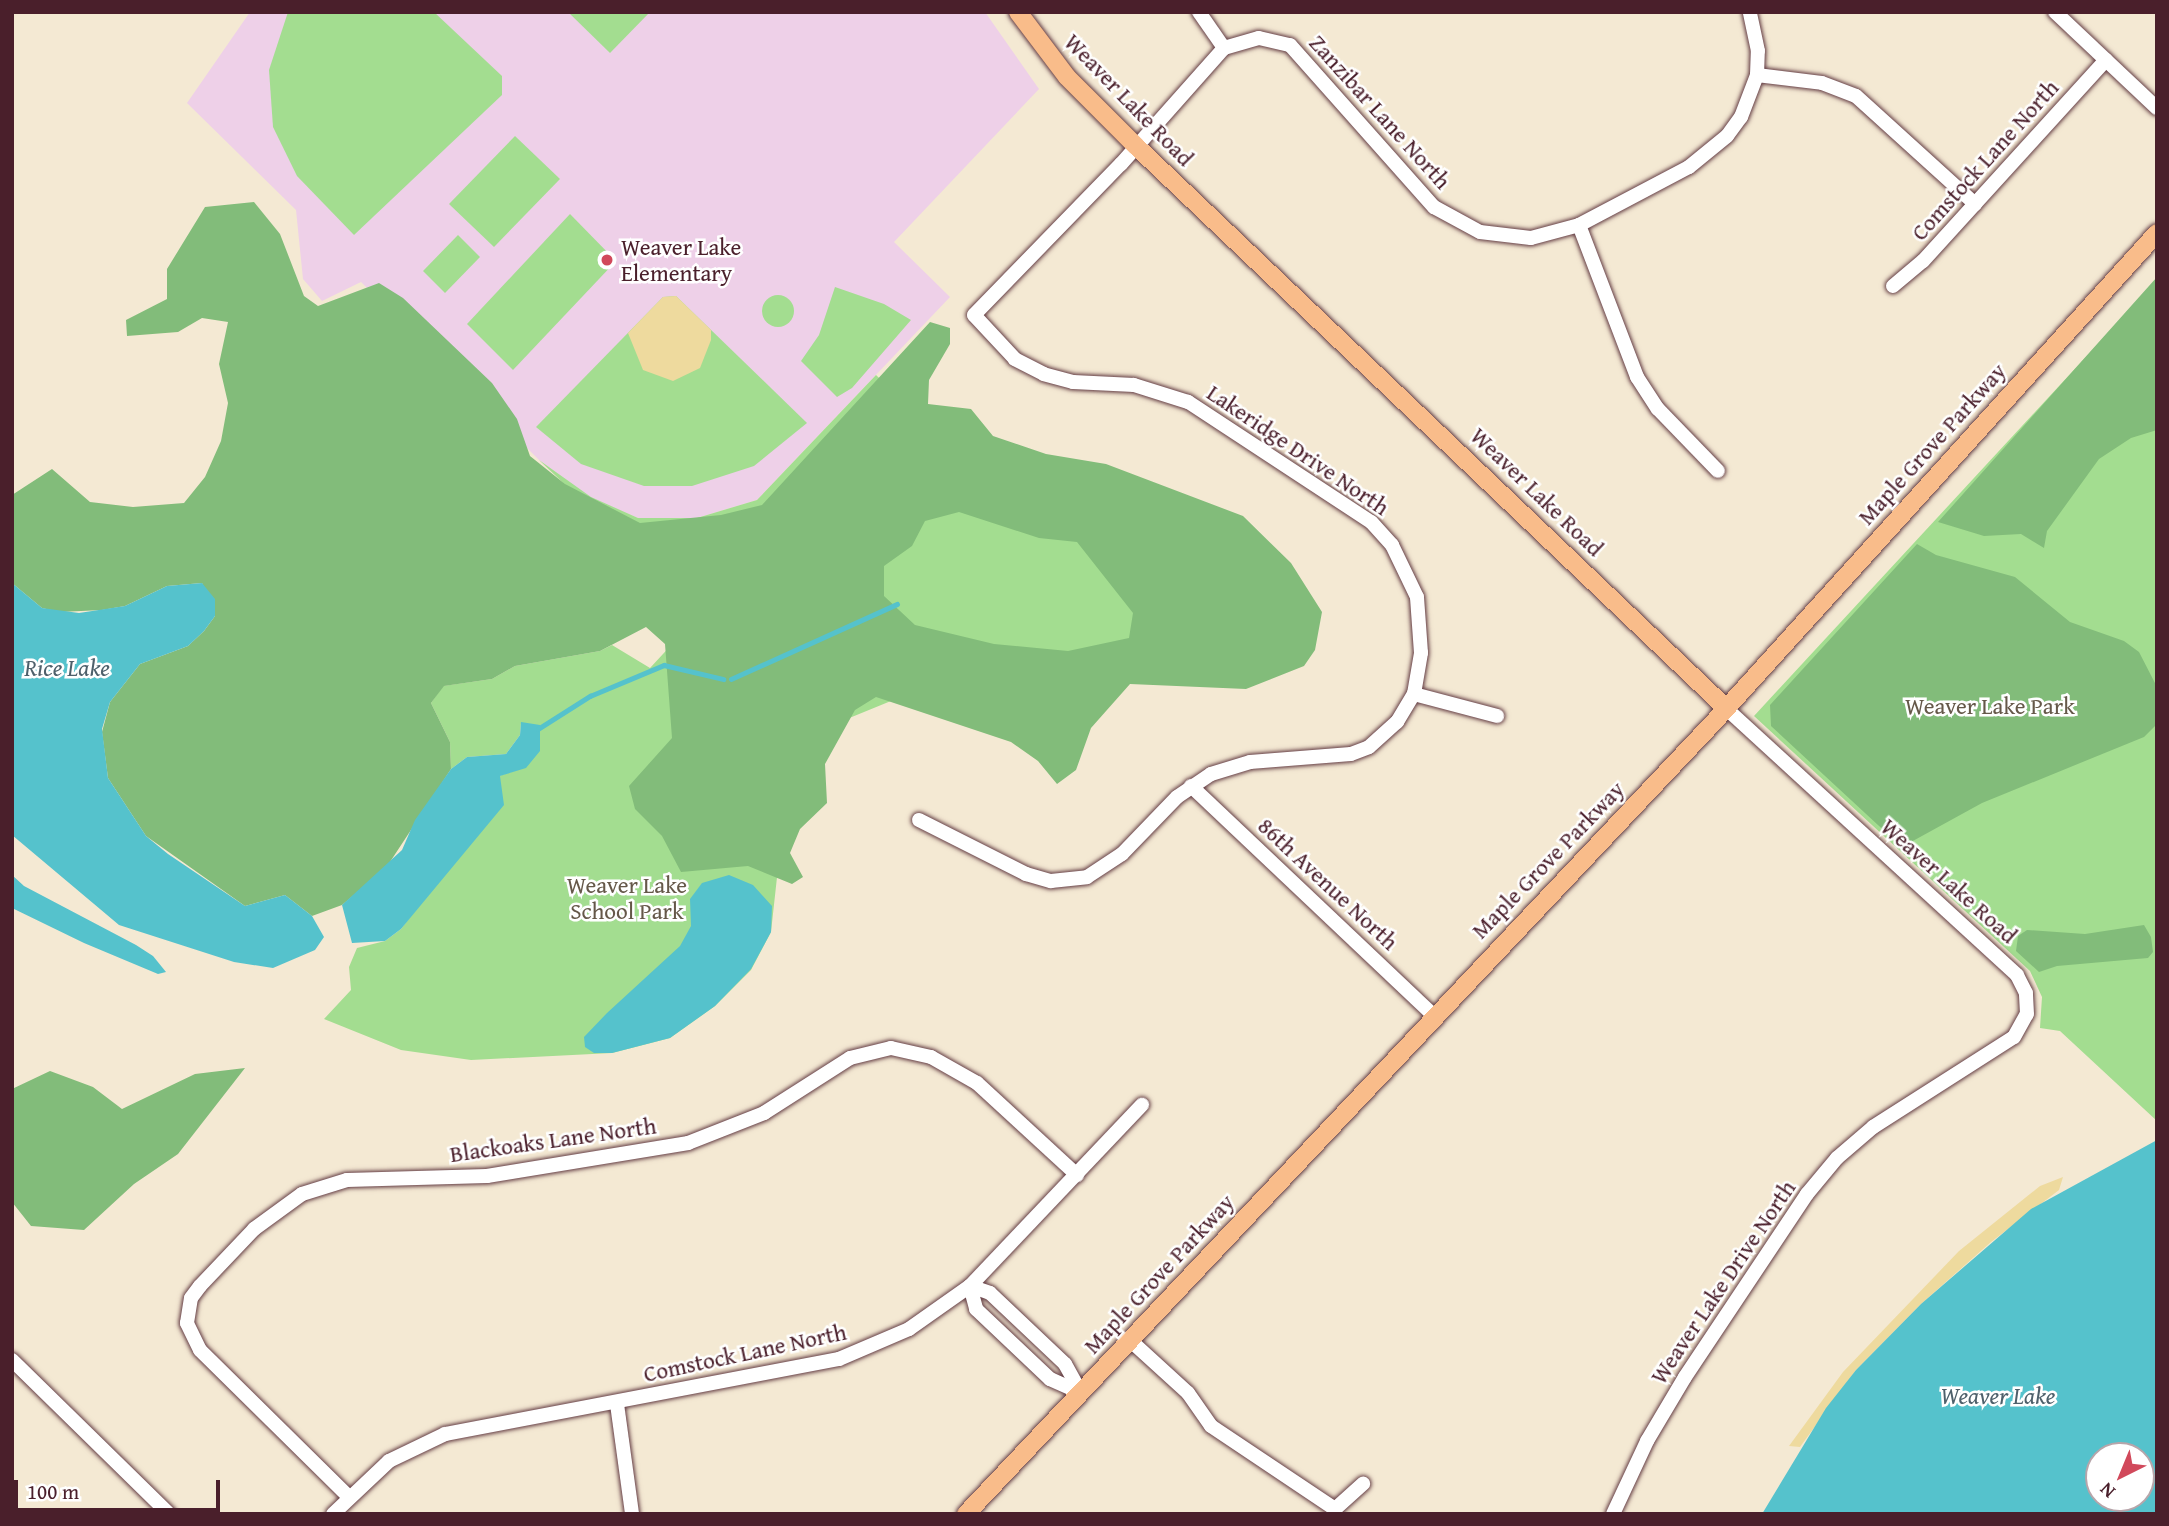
<!DOCTYPE html>
<style>
body{margin:0}
#map{position:relative;width:2169px;height:1526px;overflow:hidden;background:#f4e9d3;font-family:"Gentium Book Plus",serif}
div>[style]{position:absolute}
[style*='--x']{left:calc(var(--x)*1px);top:calc(var(--y)*1px);width:calc(var(--w)*1px);rotate:calc(var(--a)*1deg)}
.built>*{inset:0;background:#eed0e8}
.green>*{inset:0;background:#a3dd90}
.round{border-radius:50%}
.forest>*{inset:0;background:#82bc7a}
.sand>*{inset:0;background:#eeda9e}
.water>*{inset:0;background:#55c2cc}
.stream>*{height:4.5px;margin:-2.25px;padding:0 2.25px;transform-origin:2.25px;border-radius:2.25px;background:#55c2cc}
.roads{filter:drop-shadow(0 0 2px #643d44) drop-shadow(0 0 2px #643d44)}
.minor>*{height:14px;margin:-7px;padding:0 7px;transform-origin:7px;border-radius:7px;background:#fff}
.major>*{height:18px;margin:-9px;padding:0 9px;transform-origin:9px;border-radius:9px;background:#f9bc8a}
.dots>*{width:19px;height:19px;translate:-50% -50%;box-sizing:border-box;border:4px solid #fff;border-radius:50%}
span{translate:-50% -50%;white-space:nowrap;text-align:center;line-height:1.15;-webkit-text-stroke:5px #fff;paint-order:stroke}
.street-label{font-size:23px;color:#4a1f2b}
.poi-label{font-size:23px;color:#4a1f2b}
.left{translate:0 -50%;text-align:left}
.park-label{font-size:23px;color:#655849}
.water-label{font-size:24px;color:#4e606b;font-style:italic}
.frame{position:absolute;inset:0;border:14px solid #4a1f2b;pointer-events:none}
.north{position:absolute;left:2085px;top:1442px;width:70px;height:70px;box-sizing:border-box;background:#fff;border:2px solid #b7a5aa;border-radius:50%;rotate:223deg;font-size:19px;font-weight:700;line-height:28px;text-align:center;color:#4a1f2b}
.north::after{content:'';display:block;margin:auto;width:24px;height:32px;background:#d1495b;clip-path:polygon(50% 0,100% 100%,50% 72%,0 100%)}
.scale{position:absolute;left:14px;top:1480px;width:206px;height:32px;box-sizing:border-box;border:4px solid #4a1f2b;border-top:0;padding-left:9px;font-size:21px;line-height:24px;white-space:nowrap;color:#4a1f2b;-webkit-text-stroke:5px #fff;paint-order:stroke}
</style>
<div id="map">
<div class="built">
<div style="clip-path:polygon(250px 12px,985px 12px,1039px 89px,894px 242px,950px 297px,757px 500px,697px 518px,638px 518px,586px 496px,539px 460px,361px 282px,322px 301px,303px 279px,296px 210px,187px 103px)"></div>
</div>
<div class="green">
<div style="clip-path:polygon(288px 12px,434px 12px,502px 76px,502px 95px,354px 235px,297px 176px,273px 127px,269px 70px)"></div>
<div style="clip-path:polygon(568px 12px,650px 12px,610px 53px)"></div>
<div style="clip-path:polygon(515px 136px,560px 179px,494px 247px,449px 204px)"></div>
<div style="clip-path:polygon(570px 214px,616px 261px,513px 370px,467px 324px)"></div>
<div style="clip-path:polygon(458px 235px,480px 257px,445px 293px,423px 271px)"></div>
<div style="clip-path:polygon(2157px 280px,2157px 1121px,2060px 1031px,2040px 1028px,2042px 997px,2030px 971px,1754px 716px)"></div>
<div style="clip-path:polygon(835px 287px,884px 304px,911px 320px,852px 388px,837px 397px,801px 361px,819px 335px)"></div>
<div class="round" style="left:762px;top:295px;width:32px;height:32px"></div>
<div style="clip-path:polygon(676px 296px,807px 423px,754px 466px,692px 486px,644px 486px,581px 464px,536px 427px,663px 297px)"></div>
<div style="clip-path:polygon(876px 375px,936px 434px,1217px 570px,1059px 742px,974px 667px,732px 766px,779px 859px,771px 932px,751px 970px,715px 1006px,670px 1038px,612px 1053px,471px 1060px,401px 1050px,324px 1019px,351px 990px,349px 967px,357px 948px,385px 941px,401px 929px,432px 888px,499px 776px,525px 767px,521px 723px,520px 735px,506px 754px,467px 757px,451px 769px,450px 742px,431px 703px,443px 686px,492px 679px,515px 666px,600px 651px,612px 645px,650px 668px,701px 613px,539px 460px,591px 497px,638px 518px,697px 518px,757px 500px)"></div>
</div>
<div class="forest">
<div style="clip-path:polygon(evenodd,254px 202px,280px 234px,304px 296px,318px 306px,379px 283px,403px 298px,492px 383px,517px 419px,530px 456px,565px 484px,640px 523px,721px 515px,762px 505px,930px 322px,950px 328px,950px 344px,929px 380px,928px 404px,971px 409px,993px 436px,1046px 454px,1106px 464px,1243px 516px,1291px 563px,1322px 612px,1315px 650px,1304px 666px,1246px 689px,1130px 684px,1091px 728px,1076px 770px,1057px 784px,1038px 761px,1011px 742px,876px 697px,855px 710px,825px 764px,827px 803px,800px 829px,790px 853px,803px 877px,792px 884px,748px 866px,681px 872px,662px 836px,635px 809px,629px 786px,672px 738px,665px 644px,646px 627px,600px 651px,515px 666px,492px 679px,444px 686px,431px 703px,450px 742px,451px 769px,386px 868px,342px 905px,312px 916px,285px 895px,245px 906px,146px 836px,108px 778px,102px 732px,110px 702px,140px 664px,188px 646px,204px 631px,215px 616px,202px 583px,167px 586px,125px 606px,102px 610px,60px 612px,42px 608px,12px 583px,12px 495px,52px 469px,90px 502px,133px 507px,184px 503px,205px 477px,221px 441px,228px 403px,219px 364px,228px 322px,202px 318px,178px 332px,127px 336px,126px 320px,167px 299px,167px 269px,205px 207px,254px 202px,959px 512px,1039px 538px,1077px 542px,1133px 613px,1129px 638px,1068px 651px,994px 644px,915px 625px,884px 596px,884px 566px,912px 546px,925px 521px,959px 512px)"></div>
<div style="clip-path:polygon(2157px 277px,2157px 430px,2131px 438px,2099px 459px,2047px 531px,2044px 548px,2021px 534px,1984px 536px,1938px 522px)"></div>
<div style="clip-path:polygon(1917px 544px,1936px 555px,2015px 577px,2070px 622px,2124px 641px,2139px 652px,2157px 687px,2157px 724px,2144px 737px,1982px 803px,1911px 842px,1892px 838px,1771px 726px,1770px 705px)"></div>
<div style="clip-path:polygon(2144px 925px,2151px 937px,2153px 952px,2148px 958px,2057px 966px,2039px 972px,2016px 951px,2018px 936px,2027px 930px,2085px 934px)"></div>
<div style="clip-path:polygon(245px 1068px,178px 1154px,134px 1184px,84px 1230px,31px 1226px,12px 1202px,12px 1089px,50px 1071px,93px 1087px,122px 1109px,195px 1074px)"></div>
</div>
<div class="sand">
<div style="clip-path:polygon(676px 296px,711px 330px,711px 340px,700px 368px,673px 381px,643px 370px,628px 333px,663px 297px)"></div>
<div style="clip-path:polygon(2063px 1177px,2059px 1190px,1991px 1242px,1921px 1304px,1856px 1370px,1800px 1447px,1789px 1446px,1843px 1372px,1959px 1251px,2040px 1186px)"></div>
</div>
<div class="water">
<div style="clip-path:polygon(12px 583px,42px 608px,79px 613px,125px 606px,167px 586px,202px 583px,215px 599px,215px 616px,204px 631px,188px 646px,140px 664px,110px 702px,102px 729px,108px 778px,146px 836px,168px 854px,245px 906px,285px 895px,312px 916px,324px 937px,315px 950px,273px 968px,234px 962px,119px 925px,12px 835px)"></div>
<div style="clip-path:polygon(521px 722px,540px 725px,540px 751px,526px 768px,500px 776px,504px 805px,401px 929px,385px 941px,352px 943px,342px 905px,402px 850px,415px 820px,451px 769px,467px 757px,506px 754px,520px 735px)"></div>
<div style="clip-path:polygon(12px 875px,24px 886px,136px 945px,153px 956px,166px 972px,158px 974px,84px 943px,12px 908px)"></div>
<div style="clip-path:polygon(729px 875px,753px 885px,772px 906px,771px 932px,751px 969px,715px 1006px,670px 1038px,612px 1053px,594px 1053px,585px 1047px,584px 1037px,607px 1013px,680px 946px,691px 926px,690px 899px,702px 883px)"></div>
<div style="clip-path:polygon(evenodd,2157px 1140px,2157px 1514px,1762px 1514px,1826px 1408px,1856px 1370px,1921px 1304px,2031px 1209px,2157px 1140px,2141px 1456px,2141px 1498px,2099px 1498px,2099px 1456px,2141px 1456px)"></div>
</div>
<div class="stream">
<div style="--x:731;--y:679;--w:182;--a:-24.3"></div>
<div style="--x:538;--y:729;--w:62;--a:-32.4"></div>
<div style="--x:590;--y:696;--w:80;--a:-22.7"></div>
<div style="--x:664;--y:665;--w:61;--a:13.3"></div>
</div>
<div class="roads">
<div class="minor">
<div style="--x:1199;--y:12;--w:44;--a:55.2"></div>
<div style="--x:2055;--y:12;--w:140;--a:43.3"></div>
<div style="--x:1757;--y:75;--w:65;--a:7"></div>
<div style="--x:1822;--y:83;--w:36;--a:21"></div>
<div style="--x:1856;--y:96;--w:161;--a:42.2"></div>
<div style="--x:1579;--y:225;--w:163;--a:69.1"></div>
<div style="--x:1637;--y:377;--w:38;--a:57"></div>
<div style="--x:1658;--y:409;--w:86;--a:45.9"></div>
<div style="--x:1893;--y:286;--w:39;--a:-40"></div>
<div style="--x:1923;--y:261;--w:272;--a:-47.7"></div>
<div style="--x:1414;--y:694;--w:86;--a:14.8"></div>
<div style="--x:1191;--y:786;--w:333;--a:43.4"></div>
<div style="--x:919;--y:820;--w:120;--a:26.8"></div>
<div style="--x:1026;--y:874;--w:26;--a:16"></div>
<div style="--x:1051;--y:881;--w:36;--a:-6"></div>
<div style="--x:1087;--y:877;--w:42;--a:-33.3"></div>
<div style="--x:1122;--y:854;--w:79;--a:-46"></div>
<div style="--x:1177;--y:797;--w:41;--a:-34.1"></div>
<div style="--x:1211;--y:774;--w:41;--a:-17.1"></div>
<div style="--x:1250;--y:762;--w:101;--a:-4.5"></div>
<div style="--x:1351;--y:754;--w:19;--a:-21"></div>
<div style="--x:1369;--y:747;--w:38;--a:-42"></div>
<div style="--x:1397;--y:722;--w:33;--a:-59"></div>
<div style="--x:1414;--y:694;--w:42;--a:-80.3"></div>
<div style="--x:1421;--y:653;--w:56;--a:-94.1"></div>
<div style="--x:1417;--y:597;--w:58;--a:-115.7"></div>
<div style="--x:1392;--y:545;--w:31;--a:-132"></div>
<div style="--x:1371;--y:522;--w:219;--a:-146.7"></div>
<div style="--x:1188;--y:402;--w:57;--a:-162.5"></div>
<div style="--x:1134;--y:385;--w:61;--a:-177.2"></div>
<div style="--x:1073;--y:382;--w:30;--a:-165"></div>
<div style="--x:1044;--y:374;--w:33;--a:-153"></div>
<div style="--x:1015;--y:359;--w:60;--a:-133"></div>
<div style="--x:974;--y:315;--w:211;--a:-45.8"></div>
<div style="--x:1121;--y:164;--w:155;--a:-48.4"></div>
<div style="--x:1224;--y:48;--w:36;--a:-16"></div>
<div style="--x:1259;--y:38;--w:32;--a:13"></div>
<div style="--x:1290;--y:45;--w:217;--a:48.4"></div>
<div style="--x:1434;--y:207;--w:52;--a:28.5"></div>
<div style="--x:1480;--y:232;--w:51;--a:6.7"></div>
<div style="--x:1531;--y:238;--w:50;--a:-15.2"></div>
<div style="--x:1579;--y:225;--w:124;--a:-27.8"></div>
<div style="--x:1689;--y:167;--w:49;--a:-39.2"></div>
<div style="--x:1727;--y:136;--w:24;--a:-54"></div>
<div style="--x:1741;--y:117;--w:45;--a:-69.1"></div>
<div style="--x:1757;--y:75;--w:24;--a:-88"></div>
<div style="--x:1758;--y:51;--w:40;--a:-102"></div>
<div style="--x:970;--y:1286;--w:24;--a:75"></div>
<div style="--x:976;--y:1309;--w:102;--a:43.4"></div>
<div style="--x:1050;--y:1379;--w:34;--a:24"></div>
<div style="--x:970;--y:1286;--w:21;--a:19"></div>
<div style="--x:990;--y:1293;--w:103;--a:43.4"></div>
<div style="--x:1065;--y:1364;--w:33;--a:61"></div>
<div style="--x:1131;--y:1341;--w:77;--a:42.4"></div>
<div style="--x:1188;--y:1393;--w:40;--a:55.1"></div>
<div style="--x:1211;--y:1426;--w:149;--a:33.8"></div>
<div style="--x:1335;--y:1509;--w:5;--a:90"></div>
<div style="--x:12;--y:1360;--w:220;--a:44.4"></div>
<div style="--x:617;--y:1404;--w:111;--a:82.2"></div>
<div style="--x:349;--y:1497;--w:209;--a:-135.4"></div>
<div style="--x:200;--y:1350;--w:30;--a:-116"></div>
<div style="--x:187;--y:1323;--w:25;--a:-81"></div>
<div style="--x:191;--y:1298;--w:15;--a:-53"></div>
<div style="--x:200;--y:1286;--w:79;--a:-46.5"></div>
<div style="--x:254;--y:1229;--w:59;--a:-36.1"></div>
<div style="--x:302;--y:1194;--w:47;--a:-17.3"></div>
<div style="--x:347;--y:1180;--w:140;--a:-1.6"></div>
<div style="--x:487;--y:1176;--w:204;--a:-9.3"></div>
<div style="--x:688;--y:1143;--w:82;--a:-21.5"></div>
<div style="--x:764;--y:1113;--w:102;--a:-32.6"></div>
<div style="--x:850;--y:1058;--w:42;--a:-13.7"></div>
<div style="--x:891;--y:1048;--w:41;--a:12.7"></div>
<div style="--x:931;--y:1057;--w:53;--a:29.5"></div>
<div style="--x:977;--y:1083;--w:136;--a:42.6"></div>
<div style="--x:1335;--y:1509;--w:38;--a:-42"></div>
<div style="--x:333;--y:1514;--w:77;--a:-43.4"></div>
<div style="--x:389;--y:1461;--w:62;--a:-25.7"></div>
<div style="--x:445;--y:1434;--w:401;--a:-10.8"></div>
<div style="--x:839;--y:1359;--w:76;--a:-23.2"></div>
<div style="--x:909;--y:1329;--w:75;--a:-35.2"></div>
<div style="--x:970;--y:1286;--w:250;--a:-46.5"></div>
<div style="--x:1613;--y:1514;--w:81;--a:-65"></div>
<div style="--x:1647;--y:1441;--w:74;--a:-59.3"></div>
<div style="--x:1685;--y:1377;--w:220;--a:-56.3"></div>
<div style="--x:1807;--y:1194;--w:47;--a:-50.2"></div>
<div style="--x:1837;--y:1158;--w:48;--a:-40.7"></div>
<div style="--x:1873;--y:1127;--w:167;--a:-32.6"></div>
<div style="--x:2014;--y:1037;--w:26;--a:-61"></div>
<div style="--x:2027;--y:1014;--w:21;--a:-93"></div>
<div style="--x:2026;--y:993;--w:20;--a:-117"></div>
<div style="--x:2017;--y:975;--w:395;--a:-137.5"></div>
</div>
<div class="major">
<div style="--x:1018;--y:12;--w:81;--a:53"></div>
<div style="--x:1067;--y:77;--w:98;--a:45"></div>
<div style="--x:1136;--y:146;--w:815;--a:43.61"></div>
<div style="--x:966;--y:1514;--w:1088;--a:-46.64"></div>
<div style="--x:1713;--y:723;--w:661;--a:-47.82"></div>
</div>
</div>
<div class="dots">
<div style="left:607px;top:260px;background:#d1495b"></div>
</div>
<div class="street-label">
<span style="left:1129px;top:100px;rotate:46deg">Weaver Lake Road</span>
<span style="left:1380px;top:112px;rotate:48deg">Zanzibar Lane North</span>
<span style="left:1985px;top:160px;rotate:-48deg">Comstock Lane North</span>
<span style="left:1932px;top:444px;rotate:-48deg">Maple Grove Parkway</span>
<span style="left:1298px;top:450px;rotate:34deg">Lakeridge Drive North</span>
<span style="left:1537px;top:492px;rotate:44deg">Weaver Lake Road</span>
<span style="left:1548px;top:860px;rotate:-46deg">Maple Grove Parkway</span>
<span style="left:1949px;top:881px;rotate:42deg">Weaver Lake Road</span>
<span style="left:1328px;top:884px;rotate:43deg">86th Avenue North</span>
<span style="left:553px;top:1140px;rotate:-8deg">Blackoaks Lane North</span>
<span style="left:1159px;top:1274px;rotate:-47deg">Maple Grove Parkway</span>
<span style="left:1723px;top:1282px;rotate:-56deg">Weaver Lake Drive North</span>
<span style="left:745px;top:1353px;rotate:-12deg">Comstock Lane North</span>
</div>
<div class="poi-label">
<span class="left" style="left:621px;top:260px">Weaver Lake<br>Elementary</span>
</div>
<div class="park-label">
<span style="left:1990px;top:706px">Weaver Lake Park</span>
<span style="left:627px;top:898px">Weaver Lake<br>School Park</span>
</div>
<div class="water-label">
<span style="left:67px;top:668px">Rice Lake</span>
<span style="left:1998px;top:1396px">Weaver Lake</span>
</div>
<div class="frame"></div>
<div class="north">N</div>
<div class="scale">100 m</div>
</div>
